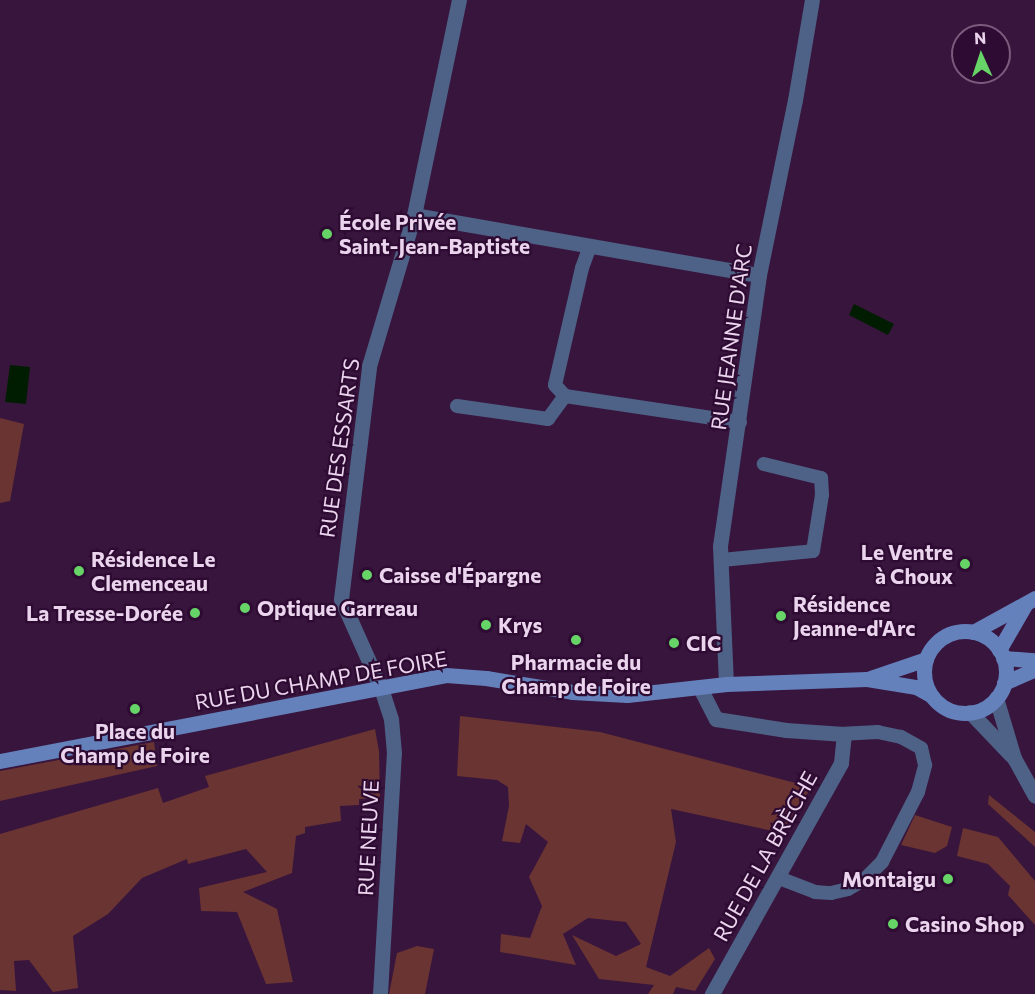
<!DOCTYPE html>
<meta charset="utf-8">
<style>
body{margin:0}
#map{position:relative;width:1035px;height:994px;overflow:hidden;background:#38153c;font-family:Commissioner,sans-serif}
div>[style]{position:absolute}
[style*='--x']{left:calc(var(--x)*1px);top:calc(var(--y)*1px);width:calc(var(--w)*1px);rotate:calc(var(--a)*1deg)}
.green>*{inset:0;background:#6a3432}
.water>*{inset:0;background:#001d02}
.lane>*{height:14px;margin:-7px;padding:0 7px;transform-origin:7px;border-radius:7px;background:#4e6186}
.street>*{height:15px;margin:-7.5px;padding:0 7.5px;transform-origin:7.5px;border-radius:7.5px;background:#4e6186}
.secondary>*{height:15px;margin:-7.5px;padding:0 7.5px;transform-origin:7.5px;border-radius:7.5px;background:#6481bc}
.secondary>.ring{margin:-7.5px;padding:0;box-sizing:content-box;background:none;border:15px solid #6481bc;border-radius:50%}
.dots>*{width:16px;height:16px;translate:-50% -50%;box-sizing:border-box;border:3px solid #2e0b32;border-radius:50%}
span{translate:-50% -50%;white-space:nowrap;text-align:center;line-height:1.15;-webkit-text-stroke:4.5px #2e0b32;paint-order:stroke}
.poi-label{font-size:21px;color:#ebd4ed;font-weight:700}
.left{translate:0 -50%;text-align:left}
.right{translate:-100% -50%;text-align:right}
.street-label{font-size:21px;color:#ebd4ed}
.north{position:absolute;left:951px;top:24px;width:60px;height:60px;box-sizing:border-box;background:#2e0b32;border:2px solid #7a5b7d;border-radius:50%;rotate:357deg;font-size:16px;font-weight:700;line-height:24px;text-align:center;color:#ebd4ed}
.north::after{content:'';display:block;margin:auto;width:21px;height:27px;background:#66d467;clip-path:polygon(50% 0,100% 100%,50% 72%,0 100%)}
</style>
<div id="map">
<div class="green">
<div style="clip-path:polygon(0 418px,24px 424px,10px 501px,0 503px)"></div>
<div style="clip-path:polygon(460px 716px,600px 732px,811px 787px,789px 825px,776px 823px,773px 831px,671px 809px,676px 842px,646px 967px,670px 976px,709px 948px,715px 959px,695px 991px,676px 987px,673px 994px,648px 994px,654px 985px,599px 979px,572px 935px,616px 956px,641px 944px,626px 922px,588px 918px,563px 934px,576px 965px,500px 952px,501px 934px,530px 938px,542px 906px,529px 877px,548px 842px,526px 824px,520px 843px,502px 841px,509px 806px,508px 787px,497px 780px,457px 776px)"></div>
<div style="clip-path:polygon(375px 729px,379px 751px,380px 798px,359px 799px,359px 805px,340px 806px,341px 821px,305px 827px,305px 833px,296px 836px,292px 873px,243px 892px,277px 909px,293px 982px,266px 984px,237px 912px,201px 911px,199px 888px,267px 872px,246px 849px,188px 864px,187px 859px,142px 878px,108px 914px,73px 936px,78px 988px,53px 992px,29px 960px,14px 961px,16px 991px,0 990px,0 834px,158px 788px,163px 803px,209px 787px,205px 776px)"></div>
<div style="clip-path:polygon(154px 742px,157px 766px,0 801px,0 771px)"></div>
<div style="clip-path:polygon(989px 795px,1035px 832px,1035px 847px,988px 804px)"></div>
<div style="clip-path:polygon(915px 815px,952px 827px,947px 846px,935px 853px,901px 845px)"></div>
<div style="clip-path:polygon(963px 828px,998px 837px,1035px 881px,1035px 925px,1008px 895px,1010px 886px,988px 864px,957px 856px)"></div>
<div style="clip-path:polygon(417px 946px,434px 949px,425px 994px,389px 994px,397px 953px)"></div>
</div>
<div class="water">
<div style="clip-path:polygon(854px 304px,894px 324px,888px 335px,849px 315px)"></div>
<div style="clip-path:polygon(10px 365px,30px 367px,26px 404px,5px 402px)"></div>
</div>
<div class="lane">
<div style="--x:590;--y:246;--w:23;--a:110"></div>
<div style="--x:582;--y:268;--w:120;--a:103"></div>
<div style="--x:555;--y:385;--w:15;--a:48"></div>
<div style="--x:565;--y:396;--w:177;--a:8.5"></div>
<div style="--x:457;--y:406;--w:92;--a:8.1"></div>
<div style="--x:548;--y:419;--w:29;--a:-54"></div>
<div style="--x:722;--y:560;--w:91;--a:-5.6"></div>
<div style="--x:813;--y:551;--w:57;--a:-80.9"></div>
<div style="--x:822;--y:495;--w:17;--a:-93"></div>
<div style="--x:821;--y:478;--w:59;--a:-166.2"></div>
<div style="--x:779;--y:878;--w:39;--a:21"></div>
<div style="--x:815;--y:892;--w:16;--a:4"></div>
<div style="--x:831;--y:893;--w:17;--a:-13"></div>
<div style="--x:848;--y:889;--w:20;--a:-30"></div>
<div style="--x:865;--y:879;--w:24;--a:-45"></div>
<div style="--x:882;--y:862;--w:79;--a:-62.8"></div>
<div style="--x:918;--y:792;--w:28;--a:-75"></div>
<div style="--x:925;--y:765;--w:17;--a:-103"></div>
<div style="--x:921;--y:748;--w:23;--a:-151"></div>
<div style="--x:901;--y:737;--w:24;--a:-168"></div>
<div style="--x:878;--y:732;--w:34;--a:177"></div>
</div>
<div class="street">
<div style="--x:414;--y:215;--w:350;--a:9.9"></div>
<div style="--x:726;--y:684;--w:138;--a:-92.5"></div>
<div style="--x:720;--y:546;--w:274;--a:-81.8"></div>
<div style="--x:759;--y:275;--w:179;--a:-78.4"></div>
<div style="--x:795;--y:100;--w:101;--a:-80.4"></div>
<div style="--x:700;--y:688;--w:35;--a:63"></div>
<div style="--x:716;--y:719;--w:71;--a:8.9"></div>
<div style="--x:786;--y:730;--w:58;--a:3.9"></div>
<div style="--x:844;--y:734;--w:29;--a:96"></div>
<div style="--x:841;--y:763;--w:265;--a:119.2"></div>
<div style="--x:996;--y:698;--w:63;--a:73.3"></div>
<div style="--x:1014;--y:758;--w:43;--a:61.1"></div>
<div style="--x:970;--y:712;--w:59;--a:46.4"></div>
<div style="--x:380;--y:994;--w:241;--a:-86.7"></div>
<div style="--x:394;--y:753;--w:34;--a:-95"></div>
<div style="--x:391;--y:719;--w:35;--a:-108"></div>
<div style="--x:380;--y:686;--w:95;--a:-114.1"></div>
<div style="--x:341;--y:599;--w:235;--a:-83.1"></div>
<div style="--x:369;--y:366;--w:158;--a:-73.4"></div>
<div style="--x:414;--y:215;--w:220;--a:-78.2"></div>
</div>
<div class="secondary">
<div class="ring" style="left:924px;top:631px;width:67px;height:67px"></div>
<div style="--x:973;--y:632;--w:71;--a:-28.7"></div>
<div style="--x:999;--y:650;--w:52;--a:-60"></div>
<div style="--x:1003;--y:658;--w:32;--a:4"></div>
<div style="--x:870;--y:678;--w:59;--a:-18.7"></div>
<div style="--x:1004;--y:683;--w:34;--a:-24"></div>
<div style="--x:0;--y:761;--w:454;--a:-10.9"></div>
<div style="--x:446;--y:675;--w:40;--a:4.3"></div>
<div style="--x:486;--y:678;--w:87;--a:9.2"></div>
<div style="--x:572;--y:692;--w:55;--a:3.1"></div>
<div style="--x:627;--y:695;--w:100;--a:-6.3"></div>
<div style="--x:726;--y:684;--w:141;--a:-2"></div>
<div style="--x:867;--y:679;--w:50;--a:9.3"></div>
<div style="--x:916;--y:687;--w:18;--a:29"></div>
</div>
<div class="dots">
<div style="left:327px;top:234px;background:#66d467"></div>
<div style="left:965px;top:564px;background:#66d467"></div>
<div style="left:79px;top:571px;background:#66d467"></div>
<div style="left:367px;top:575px;background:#66d467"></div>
<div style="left:245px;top:608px;background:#66d467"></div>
<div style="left:195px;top:613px;background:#66d467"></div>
<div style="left:781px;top:616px;background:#66d467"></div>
<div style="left:486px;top:625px;background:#66d467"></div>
<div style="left:576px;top:640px;background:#66d467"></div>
<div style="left:674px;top:643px;background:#66d467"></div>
<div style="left:135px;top:709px;background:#66d467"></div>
<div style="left:948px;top:879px;background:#66d467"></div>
<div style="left:893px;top:924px;background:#66d467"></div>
</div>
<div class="poi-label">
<span class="left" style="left:339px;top:234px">École Privée<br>Saint-Jean-Baptiste</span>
<span class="right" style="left:953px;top:564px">Le Ventre<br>à Choux</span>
<span class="left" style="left:91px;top:571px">Résidence Le<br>Clemenceau</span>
<span class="left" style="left:379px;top:575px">Caisse d'Épargne</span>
<span class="left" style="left:793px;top:616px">Résidence<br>Jeanne-d'Arc</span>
<span class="left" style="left:257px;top:608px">Optique Garreau</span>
<span class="right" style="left:183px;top:613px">La Tresse-Dorée</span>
<span class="left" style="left:498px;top:625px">Krys</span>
<span class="left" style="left:686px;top:643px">CIC</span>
<span style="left:576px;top:674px">Pharmacie du<br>Champ de Foire</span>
<span style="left:135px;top:743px">Place du<br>Champ de Foire</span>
<span class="right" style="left:936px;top:879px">Montaigu</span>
<span class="left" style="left:905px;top:924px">Casino Shop</span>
</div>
<div class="street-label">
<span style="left:731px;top:337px;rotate:-82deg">RUE JEANNE D'ARC</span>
<span style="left:339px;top:448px;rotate:-82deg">RUE DES ESSARTS</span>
<span style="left:321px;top:680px;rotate:-10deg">RUE DU CHAMP DE FOIRE</span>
<span style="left:368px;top:838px;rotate:-87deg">RUE NEUVE</span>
<span style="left:765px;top:856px;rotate:-61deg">RUE DE LA BRÈCHE</span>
</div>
<div class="north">N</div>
</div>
